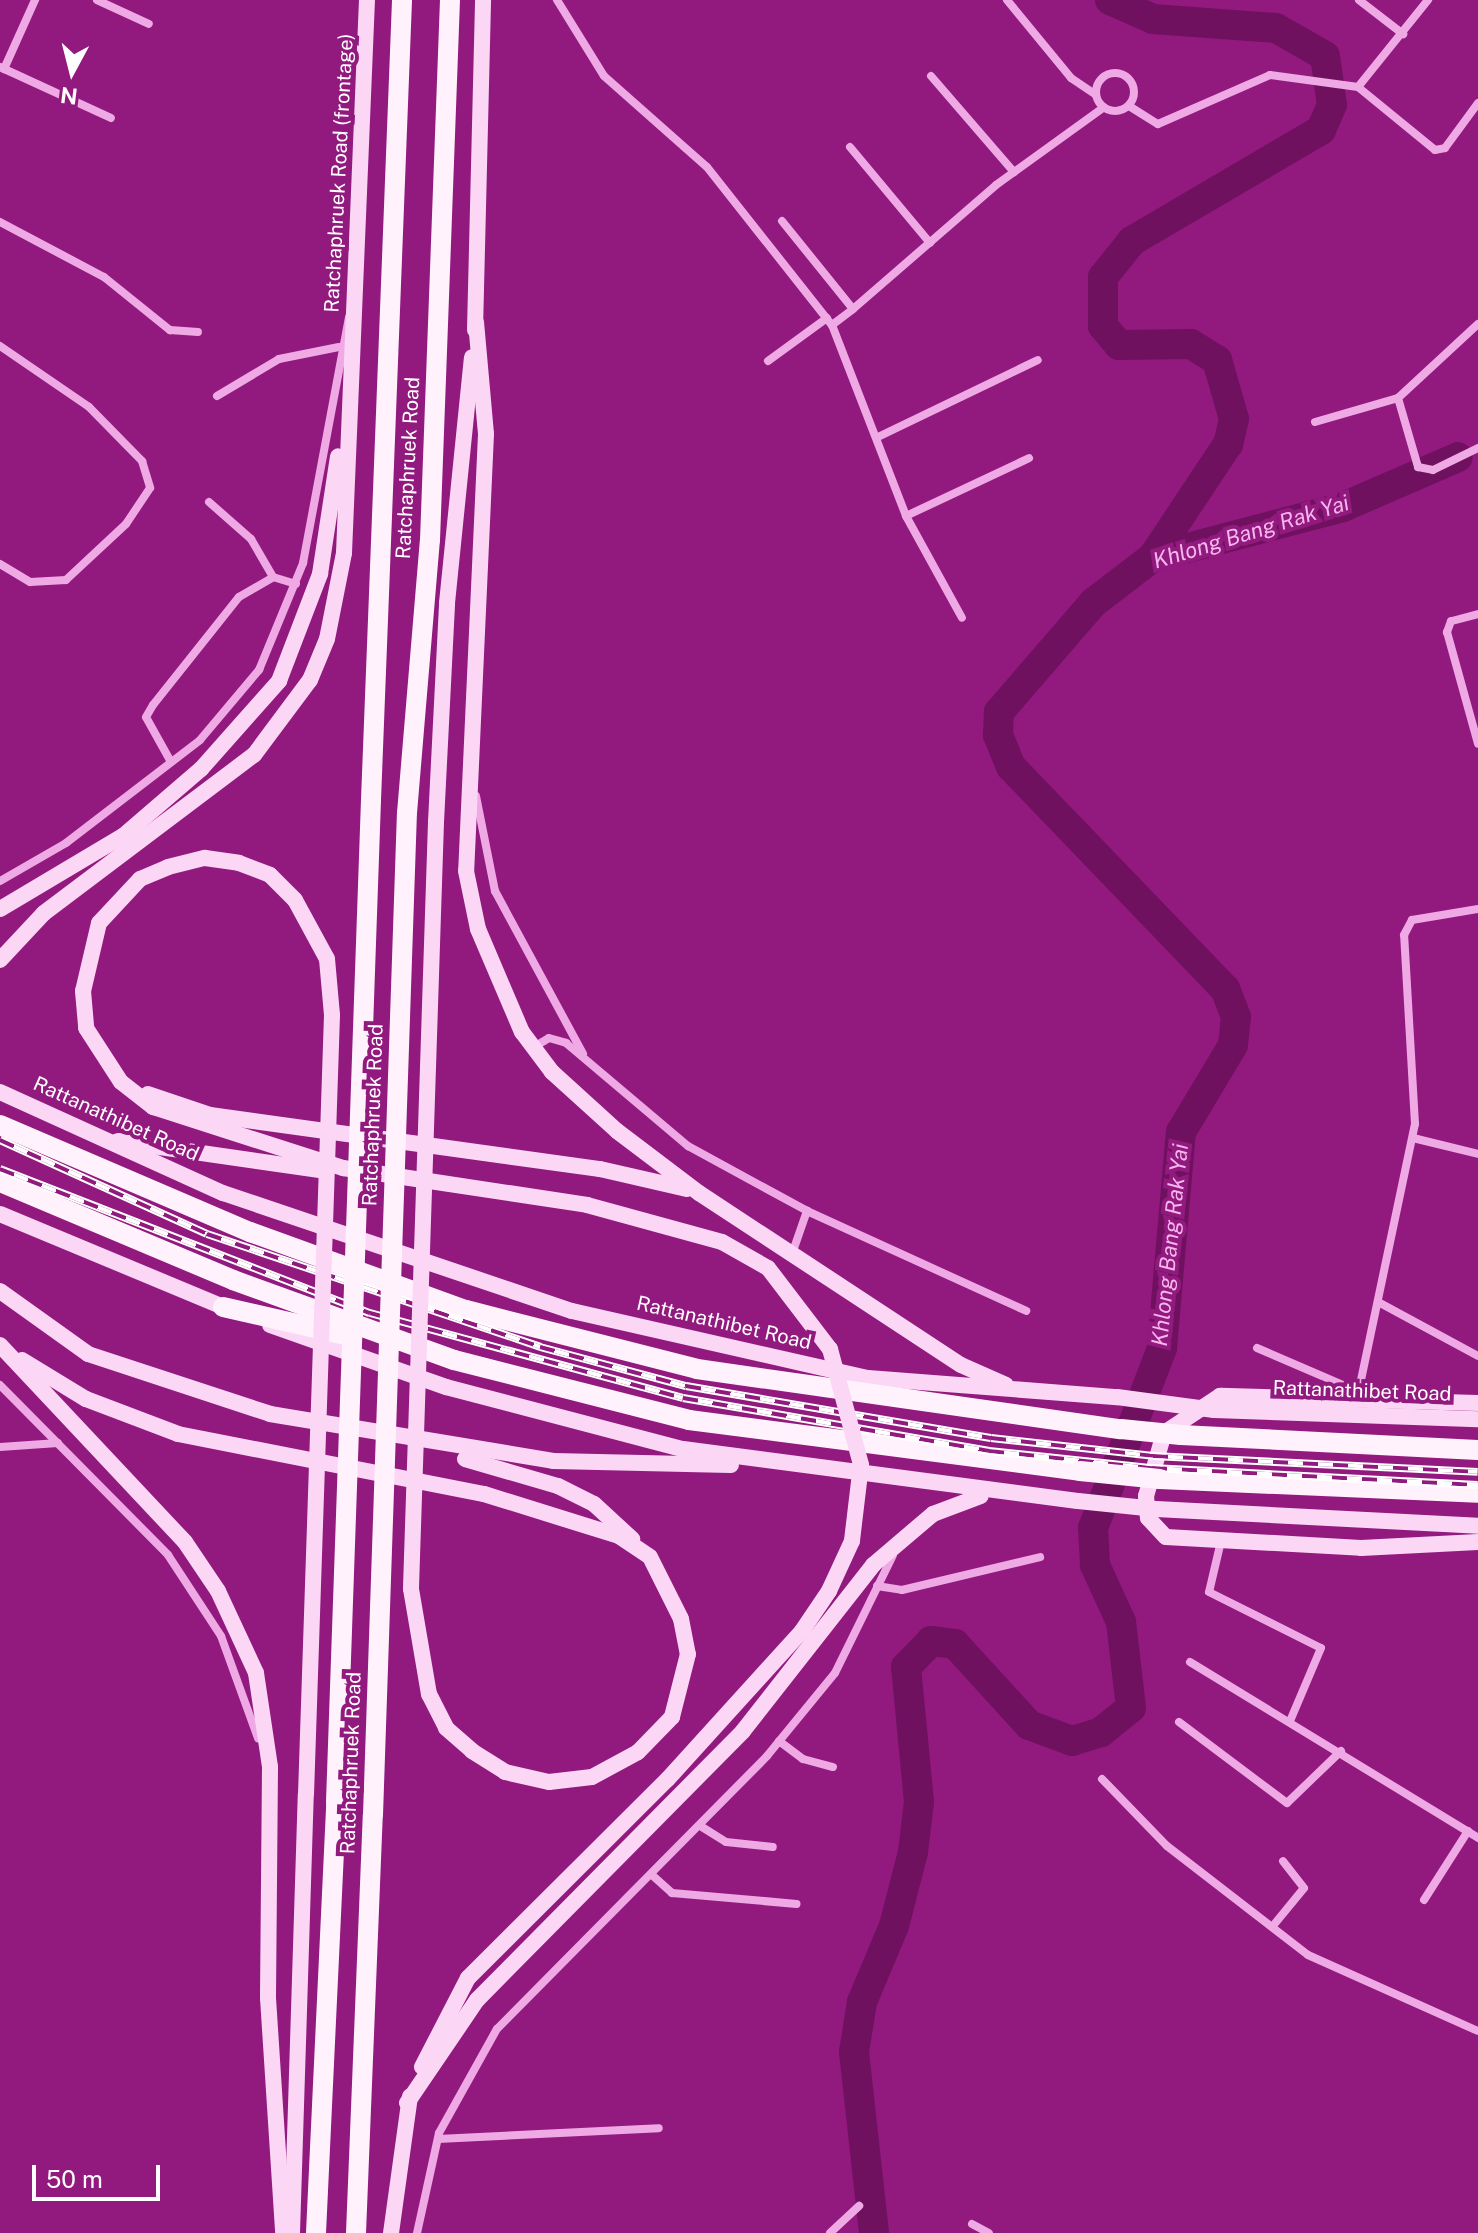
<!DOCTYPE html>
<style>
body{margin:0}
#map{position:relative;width:1478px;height:2233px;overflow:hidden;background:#921a7f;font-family:"Public Sans",sans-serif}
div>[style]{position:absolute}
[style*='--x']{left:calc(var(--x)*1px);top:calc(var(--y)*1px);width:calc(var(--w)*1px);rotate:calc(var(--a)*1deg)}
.river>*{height:30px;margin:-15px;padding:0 15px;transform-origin:15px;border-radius:15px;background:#701160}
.street>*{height:8px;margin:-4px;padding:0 4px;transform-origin:4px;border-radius:4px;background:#efaae5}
.street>.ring{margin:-4px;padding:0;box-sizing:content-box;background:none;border:8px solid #efaae5;border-radius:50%}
.secondary>*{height:16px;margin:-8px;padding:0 8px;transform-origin:8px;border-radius:8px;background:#fbd7f5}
.primary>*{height:20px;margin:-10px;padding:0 10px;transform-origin:10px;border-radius:10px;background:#fff2fc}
.rail>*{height:8px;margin-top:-4px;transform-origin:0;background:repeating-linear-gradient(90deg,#921a7f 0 15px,#fff 0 30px);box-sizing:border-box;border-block:2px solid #fff}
.secondary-bridge>*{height:16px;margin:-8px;padding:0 8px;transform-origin:8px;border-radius:8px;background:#fbd7f5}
.primary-bridge>*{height:20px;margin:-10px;padding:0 10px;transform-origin:10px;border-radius:10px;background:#fff2fc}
span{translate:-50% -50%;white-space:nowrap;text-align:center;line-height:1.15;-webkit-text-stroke:8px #921a7f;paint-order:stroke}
.street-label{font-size:20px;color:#fff}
.water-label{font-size:22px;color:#f6b6ed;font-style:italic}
.north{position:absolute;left:32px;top:32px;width:80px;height:80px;-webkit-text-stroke:6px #921a7f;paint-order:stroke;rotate:187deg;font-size:22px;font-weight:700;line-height:32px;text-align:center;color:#fff}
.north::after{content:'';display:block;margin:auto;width:28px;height:36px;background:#fff;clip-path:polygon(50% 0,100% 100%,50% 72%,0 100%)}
.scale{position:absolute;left:32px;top:2165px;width:128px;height:36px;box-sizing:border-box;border:4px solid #fff;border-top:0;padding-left:10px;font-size:24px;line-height:28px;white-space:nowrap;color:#fff;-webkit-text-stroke:6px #921a7f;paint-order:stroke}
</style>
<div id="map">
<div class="river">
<div style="--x:1110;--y:0;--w:47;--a:23.8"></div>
<div style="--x:1153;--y:19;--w:123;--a:4.2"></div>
<div style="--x:1276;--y:28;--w:56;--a:29.7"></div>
<div style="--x:1325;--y:56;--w:49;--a:81.9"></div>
<div style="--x:1332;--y:105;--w:27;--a:114"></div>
<div style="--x:1321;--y:130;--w:219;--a:149.6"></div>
<div style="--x:1132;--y:241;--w:46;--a:128.9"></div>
<div style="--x:1103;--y:277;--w:49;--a:90"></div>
<div style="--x:1103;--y:326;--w:25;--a:50"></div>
<div style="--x:1119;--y:345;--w:72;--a:-0.8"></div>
<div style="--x:1191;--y:344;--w:31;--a:32"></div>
<div style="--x:1217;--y:360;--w:61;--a:73.9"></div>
<div style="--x:1234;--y:419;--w:26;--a:103"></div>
<div style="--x:1228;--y:444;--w:136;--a:123.6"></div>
<div style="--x:874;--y:2233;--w:182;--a:-96.3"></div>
<div style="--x:854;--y:2052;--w:51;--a:-80.9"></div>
<div style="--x:862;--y:2002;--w:82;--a:-67.2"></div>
<div style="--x:894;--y:1926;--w:76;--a:-75.6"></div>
<div style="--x:913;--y:1852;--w:50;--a:-83.2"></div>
<div style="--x:919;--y:1802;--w:136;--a:-95.5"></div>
<div style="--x:906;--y:1667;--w:36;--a:-46"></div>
<div style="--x:931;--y:1641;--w:24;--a:7"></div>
<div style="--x:955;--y:1644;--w:110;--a:47.6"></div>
<div style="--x:1029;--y:1725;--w:46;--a:20.4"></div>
<div style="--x:1072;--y:1741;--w:30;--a:-17"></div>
<div style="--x:1101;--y:1732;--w:38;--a:-39"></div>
<div style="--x:1131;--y:1708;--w:87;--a:-96.6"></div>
<div style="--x:1121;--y:1622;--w:63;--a:-114.5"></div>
<div style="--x:1095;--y:1565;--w:37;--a:-93"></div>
<div style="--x:1093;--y:1528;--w:193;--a:-69"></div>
<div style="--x:1162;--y:1348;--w:217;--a:-85"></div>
<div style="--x:1181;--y:1132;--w:101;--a:-59.1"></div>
<div style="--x:1233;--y:1045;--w:28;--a:-84"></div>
<div style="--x:1236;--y:1017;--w:30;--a:-111"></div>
<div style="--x:1225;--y:989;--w:308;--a:-133.9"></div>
<div style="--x:1011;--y:767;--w:35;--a:-112"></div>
<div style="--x:998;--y:735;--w:23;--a:-88"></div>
<div style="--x:999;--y:712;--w:144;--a:-49.2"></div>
<div style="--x:1093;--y:603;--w:76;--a:-37.5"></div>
<div style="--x:1153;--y:557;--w:196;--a:-14.7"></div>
<div style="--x:1343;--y:507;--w:125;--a:-23.5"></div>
</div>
<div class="street">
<div style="--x:97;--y:0;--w:57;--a:24.8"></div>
<div style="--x:557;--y:0;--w:89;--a:58.3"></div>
<div style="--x:604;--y:76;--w:137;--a:41.5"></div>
<div style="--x:707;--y:167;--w:201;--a:51.7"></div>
<div style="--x:832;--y:325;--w:205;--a:68.8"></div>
<div style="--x:906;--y:516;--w:116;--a:61.2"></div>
<div style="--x:1007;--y:0;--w:101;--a:50.6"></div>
<div style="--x:1071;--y:78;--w:30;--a:34"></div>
<div style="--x:1359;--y:0;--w:56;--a:37.7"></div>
<div style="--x:0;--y:67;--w:122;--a:24.7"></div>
<div style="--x:4;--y:69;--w:76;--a:-65.8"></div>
<div class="ring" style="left:1096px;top:73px;width:30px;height:30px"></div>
<div style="--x:931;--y:76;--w:127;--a:49.2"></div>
<div style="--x:1358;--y:87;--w:99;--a:39.3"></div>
<div style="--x:1435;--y:150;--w:10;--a:-11"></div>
<div style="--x:1445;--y:148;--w:56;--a:-53.7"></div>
<div style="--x:1129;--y:106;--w:34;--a:32"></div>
<div style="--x:1158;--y:124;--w:122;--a:-23.6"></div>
<div style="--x:1270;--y:75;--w:89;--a:7.8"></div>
<div style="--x:1358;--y:87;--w:112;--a:-51.2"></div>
<div style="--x:850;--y:147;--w:125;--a:50.2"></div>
<div style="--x:782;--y:221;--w:113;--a:51.1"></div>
<div style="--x:853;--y:309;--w:189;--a:-40.9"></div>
<div style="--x:996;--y:185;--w:133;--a:-35.8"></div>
<div style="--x:0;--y:222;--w:118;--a:27.9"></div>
<div style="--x:104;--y:277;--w:85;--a:38.8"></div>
<div style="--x:170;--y:330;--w:28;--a:4"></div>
<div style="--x:1478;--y:324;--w:109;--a:137.2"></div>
<div style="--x:1398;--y:398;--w:72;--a:73.8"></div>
<div style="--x:1418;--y:467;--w:15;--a:11"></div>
<div style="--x:1433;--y:470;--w:50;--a:-26.1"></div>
<div style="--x:832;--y:325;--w:26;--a:-37"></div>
<div style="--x:0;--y:346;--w:108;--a:34.4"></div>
<div style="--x:89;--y:407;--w:76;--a:45.5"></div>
<div style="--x:142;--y:461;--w:28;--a:73"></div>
<div style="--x:150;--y:488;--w:43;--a:123.7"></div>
<div style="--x:126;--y:524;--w:82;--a:137"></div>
<div style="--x:66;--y:580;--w:36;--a:177"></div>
<div style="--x:30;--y:582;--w:35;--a:-149"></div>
<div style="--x:768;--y:361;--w:73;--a:-36.1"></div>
<div style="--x:217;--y:396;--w:72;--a:-30.8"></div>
<div style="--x:279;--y:359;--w:61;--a:-11.3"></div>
<div style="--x:1315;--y:422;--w:86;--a:-16.1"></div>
<div style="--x:880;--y:436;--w:175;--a:-25.7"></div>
<div style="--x:209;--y:502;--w:56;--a:41.4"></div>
<div style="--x:251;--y:539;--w:44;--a:59.9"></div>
<div style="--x:906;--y:516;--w:136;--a:-25.2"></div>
<div style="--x:1478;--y:614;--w:28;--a:165"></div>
<div style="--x:1451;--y:621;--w:12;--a:110"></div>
<div style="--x:1447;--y:632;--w:116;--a:74.5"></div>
<div style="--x:171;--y:762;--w:51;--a:-119.1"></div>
<div style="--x:146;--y:717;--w:14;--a:-60"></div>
<div style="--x:153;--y:705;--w:138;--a:-51.5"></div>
<div style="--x:239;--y:597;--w:39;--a:-30"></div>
<div style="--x:273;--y:577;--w:24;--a:17"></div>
<div style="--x:476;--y:796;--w:97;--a:78.7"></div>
<div style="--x:495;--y:891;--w:185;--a:61.6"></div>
<div style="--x:0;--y:881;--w:76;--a:-29.9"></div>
<div style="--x:66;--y:843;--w:169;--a:-37.5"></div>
<div style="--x:200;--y:740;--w:92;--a:-49.9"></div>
<div style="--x:259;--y:670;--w:116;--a:-67.6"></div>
<div style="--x:303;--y:563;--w:250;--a:-79.4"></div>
<div style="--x:534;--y:1047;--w:17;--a:-31"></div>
<div style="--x:549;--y:1038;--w:18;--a:16"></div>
<div style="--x:566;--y:1043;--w:160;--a:40.2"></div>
<div style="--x:688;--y:1146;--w:136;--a:28.6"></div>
<div style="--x:807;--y:1211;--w:241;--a:24.5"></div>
<div style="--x:1413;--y:1138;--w:67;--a:13.8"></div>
<div style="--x:792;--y:1254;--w:46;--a:-70.8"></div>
<div style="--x:1380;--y:1303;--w:111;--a:28.4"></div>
<div style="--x:1257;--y:1348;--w:111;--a:23.3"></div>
<div style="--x:0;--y:1385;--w:239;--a:45.3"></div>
<div style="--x:168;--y:1555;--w:97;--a:56.8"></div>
<div style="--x:221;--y:1636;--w:109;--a:70.1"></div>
<div style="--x:1357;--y:1399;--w:281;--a:-78.1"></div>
<div style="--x:1415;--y:1124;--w:189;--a:-93.3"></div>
<div style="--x:1404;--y:935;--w:17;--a:-62"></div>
<div style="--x:1412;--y:920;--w:67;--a:-9.5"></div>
<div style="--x:0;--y:1447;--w:58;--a:-3.9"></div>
<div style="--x:1221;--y:1541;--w:52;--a:103.2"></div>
<div style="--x:1209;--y:1592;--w:125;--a:26.6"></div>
<div style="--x:1321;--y:1648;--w:79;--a:113"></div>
<div style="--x:877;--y:1586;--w:25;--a:9"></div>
<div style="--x:902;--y:1590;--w:142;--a:-13.4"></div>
<div style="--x:1190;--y:1662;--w:338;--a:31.4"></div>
<div style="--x:1179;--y:1722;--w:135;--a:36.9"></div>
<div style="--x:1287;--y:1803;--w:75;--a:-43.9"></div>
<div style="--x:779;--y:1741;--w:30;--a:37"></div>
<div style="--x:803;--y:1759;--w:31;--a:15"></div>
<div style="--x:1102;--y:1779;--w:93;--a:45.9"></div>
<div style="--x:1167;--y:1846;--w:178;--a:37.7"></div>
<div style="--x:1308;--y:1955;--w:186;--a:24.1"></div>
<div style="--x:702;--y:1827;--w:28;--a:32"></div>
<div style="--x:726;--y:1842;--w:47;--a:6.1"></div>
<div style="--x:652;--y:1875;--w:27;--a:42"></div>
<div style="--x:672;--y:1893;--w:125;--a:5"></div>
<div style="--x:1424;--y:1900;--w:82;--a:-57.5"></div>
<div style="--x:1272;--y:1927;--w:50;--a:-50.6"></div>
<div style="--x:1304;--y:1888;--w:34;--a:-128"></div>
<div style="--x:438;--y:2139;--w:221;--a:-2.8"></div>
<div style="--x:972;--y:2224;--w:19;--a:28"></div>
<div style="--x:417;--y:2233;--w:102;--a:-77.6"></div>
<div style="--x:439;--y:2133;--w:119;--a:-60.9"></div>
<div style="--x:497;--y:2029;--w:384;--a:-45.3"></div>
<div style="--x:767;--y:1756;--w:107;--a:-50.7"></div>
<div style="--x:835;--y:1673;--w:131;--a:-63.8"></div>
<div style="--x:830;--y:2233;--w:40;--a:-43"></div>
</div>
<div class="secondary">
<div style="--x:476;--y:322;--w:112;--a:84.9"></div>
<div style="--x:486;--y:434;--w:437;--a:92.6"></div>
<div style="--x:466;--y:871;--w:59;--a:78.3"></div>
<div style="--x:478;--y:929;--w:112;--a:66.9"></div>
<div style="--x:522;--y:1032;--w:50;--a:53.1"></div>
<div style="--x:552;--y:1072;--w:88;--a:42.2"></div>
<div style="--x:617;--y:1131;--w:103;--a:37.1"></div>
<div style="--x:699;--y:1193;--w:313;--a:33.3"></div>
<div style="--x:961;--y:1365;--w:49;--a:24"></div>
<div style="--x:475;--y:330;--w:330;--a:-88.6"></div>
<div style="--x:436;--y:822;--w:219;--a:-87.1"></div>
<div style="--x:447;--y:603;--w:247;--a:-84.2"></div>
<div style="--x:0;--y:909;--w:143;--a:-30.7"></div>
<div style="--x:123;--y:836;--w:103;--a:-40.7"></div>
<div style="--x:201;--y:769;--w:118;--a:-48.4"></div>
<div style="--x:279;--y:681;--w:115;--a:-69"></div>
<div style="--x:320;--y:574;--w:119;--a:-81.3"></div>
<div style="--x:99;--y:923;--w:70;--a:103.2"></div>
<div style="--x:83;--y:991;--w:37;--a:85"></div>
<div style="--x:86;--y:1028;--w:64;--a:57.1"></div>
<div style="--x:121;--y:1082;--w:41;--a:38"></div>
<div style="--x:153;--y:1107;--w:200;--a:17.8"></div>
<div style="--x:343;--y:1168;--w:247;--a:8.6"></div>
<div style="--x:0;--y:960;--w:64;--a:-46.9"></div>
<div style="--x:44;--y:913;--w:263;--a:-37"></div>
<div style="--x:254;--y:755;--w:94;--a:-53.3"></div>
<div style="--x:310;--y:680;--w:44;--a:-67.5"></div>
<div style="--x:327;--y:639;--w:88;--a:-78.8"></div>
<div style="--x:344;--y:553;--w:553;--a:-87.62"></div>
<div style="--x:0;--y:1092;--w:245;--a:24.4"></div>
<div style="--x:223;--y:1193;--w:368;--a:18.7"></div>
<div style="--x:572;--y:1311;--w:303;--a:12.8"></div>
<div style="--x:868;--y:1378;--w:250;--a:4.4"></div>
<div style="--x:148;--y:1094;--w:65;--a:18.7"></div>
<div style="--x:210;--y:1115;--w:394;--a:7.9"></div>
<div style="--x:600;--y:1169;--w:89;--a:12.9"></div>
<div style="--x:118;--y:1141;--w:209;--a:8.2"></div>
<div style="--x:0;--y:1214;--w:252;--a:22.6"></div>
<div style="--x:0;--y:1291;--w:108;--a:35.6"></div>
<div style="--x:88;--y:1354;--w:192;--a:18.2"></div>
<div style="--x:270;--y:1414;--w:287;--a:9.4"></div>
<div style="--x:553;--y:1461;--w:178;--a:1.3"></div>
<div style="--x:270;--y:1325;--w:187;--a:19.4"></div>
<div style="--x:446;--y:1387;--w:245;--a:14.7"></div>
<div style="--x:683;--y:1449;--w:398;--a:7.5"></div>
<div style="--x:0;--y:1345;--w:270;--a:46.8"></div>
<div style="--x:185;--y:1542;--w:59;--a:56"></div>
<div style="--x:218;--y:1591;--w:90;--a:65.1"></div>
<div style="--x:256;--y:1673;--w:95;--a:81.5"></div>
<div style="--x:270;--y:1767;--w:231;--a:90.5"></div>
<div style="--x:268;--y:1998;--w:235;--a:86.3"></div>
<div style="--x:22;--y:1360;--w:75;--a:31.4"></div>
<div style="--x:86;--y:1399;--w:98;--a:20.8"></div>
<div style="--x:178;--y:1434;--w:312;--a:11.1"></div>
<div style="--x:484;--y:1494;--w:141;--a:17.3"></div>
<div style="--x:619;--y:1536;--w:37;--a:34"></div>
<div style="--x:650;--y:1557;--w:69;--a:63.4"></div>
<div style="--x:681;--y:1619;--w:36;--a:79"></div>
<div style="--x:688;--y:1654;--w:65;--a:104.3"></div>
<div style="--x:1478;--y:1403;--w:258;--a:-178.4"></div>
<div style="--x:1220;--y:1396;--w:67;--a:146.5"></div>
<div style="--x:1164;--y:1433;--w:66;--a:105.9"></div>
<div style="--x:1146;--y:1496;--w:22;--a:85"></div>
<div style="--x:1148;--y:1518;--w:26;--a:47"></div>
<div style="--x:1166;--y:1537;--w:195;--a:3.2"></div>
<div style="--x:1361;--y:1548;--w:117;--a:-2.9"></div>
<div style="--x:1214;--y:1410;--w:264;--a:2"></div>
<div style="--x:465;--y:1459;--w:97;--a:16.2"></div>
<div style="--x:558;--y:1486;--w:40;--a:26.6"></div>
<div style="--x:594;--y:1504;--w:52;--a:42.6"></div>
<div style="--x:1156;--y:1509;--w:322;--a:3"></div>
<div style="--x:422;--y:2067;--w:100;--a:-62.7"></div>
<div style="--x:468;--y:1978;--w:282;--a:-44.9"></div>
<div style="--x:407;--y:2103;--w:125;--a:-55.8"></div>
<div style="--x:477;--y:2000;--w:378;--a:-45.3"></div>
<div style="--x:743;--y:1731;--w:211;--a:-51.9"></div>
<div style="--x:873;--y:1565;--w:79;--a:-40.4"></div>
<div style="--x:933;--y:1514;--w:51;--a:-20.6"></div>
<div style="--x:292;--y:2233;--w:439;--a:-88.2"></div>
<div style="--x:391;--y:2233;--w:138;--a:-82.1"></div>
</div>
<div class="primary">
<div style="--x:371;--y:800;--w:801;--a:-87.78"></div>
<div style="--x:407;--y:813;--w:274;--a:-85.2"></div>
<div style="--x:430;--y:540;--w:540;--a:-87.88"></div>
<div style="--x:0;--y:1125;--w:272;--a:23.2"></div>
<div style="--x:250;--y:1232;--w:230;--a:19.9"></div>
<div style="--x:466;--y:1310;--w:238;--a:14.3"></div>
<div style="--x:697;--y:1369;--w:428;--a:8.1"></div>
<div style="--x:0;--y:1182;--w:253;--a:22.8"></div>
<div style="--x:233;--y:1280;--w:235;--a:19.9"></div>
<div style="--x:454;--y:1360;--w:243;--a:14.3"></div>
<div style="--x:689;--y:1420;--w:394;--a:7.4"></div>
<div style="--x:223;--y:1307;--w:121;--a:12.9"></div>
<div style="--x:1181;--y:1435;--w:297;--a:2.9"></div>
<div style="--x:1160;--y:1479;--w:318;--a:2.5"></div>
<div style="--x:316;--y:2233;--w:431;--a:-87.3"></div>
<div style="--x:356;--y:2233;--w:418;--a:-87.7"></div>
</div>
<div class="rail">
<div style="--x:0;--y:1140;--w:227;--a:24.4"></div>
<div style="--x:207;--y:1234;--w:352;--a:18.7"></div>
<div style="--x:540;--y:1347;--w:151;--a:15"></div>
<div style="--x:686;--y:1386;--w:309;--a:9.7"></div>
<div style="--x:991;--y:1438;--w:163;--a:6.3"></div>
<div style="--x:1153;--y:1456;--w:325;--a:2.8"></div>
<div style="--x:0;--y:1169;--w:397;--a:21.3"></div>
<div style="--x:370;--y:1313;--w:324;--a:15.2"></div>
<div style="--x:683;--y:1398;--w:311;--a:9.8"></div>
<div style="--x:989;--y:1451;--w:164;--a:6"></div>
<div style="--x:1152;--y:1468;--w:326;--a:3"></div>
</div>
<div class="secondary-bridge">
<div style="--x:436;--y:822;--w:767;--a:91.87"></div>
<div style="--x:411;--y:1589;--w:107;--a:80.3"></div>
<div style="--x:429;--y:1694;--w:38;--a:63"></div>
<div style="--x:446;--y:1728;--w:35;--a:41"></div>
<div style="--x:472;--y:1751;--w:39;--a:32"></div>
<div style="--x:505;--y:1772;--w:45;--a:12.8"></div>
<div style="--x:549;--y:1782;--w:43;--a:-6.6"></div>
<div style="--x:592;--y:1777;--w:52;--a:-28.5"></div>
<div style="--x:638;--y:1752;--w:49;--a:-45.8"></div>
<div style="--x:99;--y:923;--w:60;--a:-47"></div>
<div style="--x:140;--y:879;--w:30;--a:-23"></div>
<div style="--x:168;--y:867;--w:38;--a:-14"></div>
<div style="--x:205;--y:858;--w:34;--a:8"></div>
<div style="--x:239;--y:863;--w:33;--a:21"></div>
<div style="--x:270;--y:875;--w:35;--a:45"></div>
<div style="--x:295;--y:900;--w:67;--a:61.5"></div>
<div style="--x:327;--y:959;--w:56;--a:84.9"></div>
<div style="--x:332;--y:1015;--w:779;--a:91.91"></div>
<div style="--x:587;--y:1205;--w:140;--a:15.3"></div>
<div style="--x:722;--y:1242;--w:53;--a:29.5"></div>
<div style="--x:768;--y:1268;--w:102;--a:52.6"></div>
<div style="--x:830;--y:1349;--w:120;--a:75"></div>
<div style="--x:861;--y:1465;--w:77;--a:96.8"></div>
<div style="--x:852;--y:1541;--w:55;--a:114.7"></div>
<div style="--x:829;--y:1591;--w:48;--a:124"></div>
<div style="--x:802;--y:1631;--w:200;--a:132.2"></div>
<div style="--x:1117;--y:1397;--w:98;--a:7.6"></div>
<div style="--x:1078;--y:1501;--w:78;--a:5.9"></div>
</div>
<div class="primary-bridge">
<div style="--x:1121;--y:1429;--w:60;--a:5.7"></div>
<div style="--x:1080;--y:1471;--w:80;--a:5.7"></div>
<div style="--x:336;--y:1802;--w:1003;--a:-88"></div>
<div style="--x:373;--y:1815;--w:1003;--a:-88.06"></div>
</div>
<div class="street-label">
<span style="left:339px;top:173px;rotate:-87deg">Ratchaphruek Road (frontage)</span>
<span style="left:408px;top:468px;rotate:-87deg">Ratchaphruek Road</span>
<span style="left:373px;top:1115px;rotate:-88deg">Ratchaphruek Road</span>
<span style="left:116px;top:1119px;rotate:24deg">Rattanathibet Road</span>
<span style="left:724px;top:1323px;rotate:13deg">Rattanathibet Road</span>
<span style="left:1362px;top:1391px;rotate:2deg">Rattanathibet Road</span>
<span style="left:351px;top:1763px;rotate:-88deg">Ratchaphruek Road</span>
</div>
<div class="water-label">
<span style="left:1251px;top:532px;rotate:-17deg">Khlong Bang Rak Yai</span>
<span style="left:1170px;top:1245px;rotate:-84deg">Khlong Bang Rak Yai</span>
</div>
<div class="north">N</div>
<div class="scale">50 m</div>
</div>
